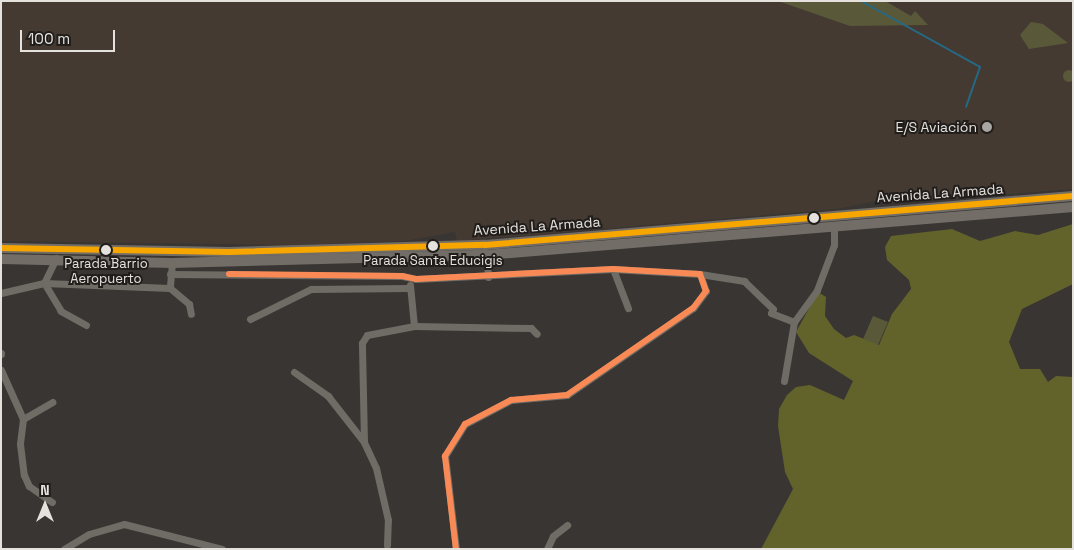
<!DOCTYPE html>
<meta charset="utf-8">
<style>
body{margin:0}
#map{position:relative;width:1074px;height:550px;overflow:hidden;background:#383533;font-family:"Space Grotesk",sans-serif}
div>[style]{position:absolute}
[style*='--x']{left:calc(var(--x)*1px);top:calc(var(--y)*1px);width:calc(var(--w)*1px);rotate:calc(var(--a)*1deg)}
.built>*{inset:0;background:#443a32}
.green>*{inset:0;background:#59593a}
.round{border-radius:50%}
.forest>*{inset:0;background:#62632b}
.stream>*{height:2px;margin:-1px;padding:0 1px;transform-origin:1px;border-radius:1px;background:#266984}
.street>*{height:7px;margin:-3.5px;padding:0 3.5px;transform-origin:3.5px;border-radius:3.5px;background:#6f6c65}
.secondary>*{height:10px;margin:-5px;padding:0 5px;transform-origin:5px;border-radius:5px;background:#726d66}
.bus-1>*{height:6px;margin:-3px;padding:0 3px;transform-origin:3px;border-radius:3px;background:#f7a600}
.bus-2>*{height:6px;margin:-3px;padding:0 3px;transform-origin:3px;border-radius:3px;background:#f98a56}
.dots>*{width:14px;height:14px;translate:-50% -50%;box-sizing:border-box;border:2px solid #201d1b;border-radius:50%}
span{translate:-50% -50%;white-space:nowrap;text-align:center;line-height:1.15;-webkit-text-stroke:4px #201d1b;paint-order:stroke}
.bus-label{font-size:13px;color:#e5e2de}
.poi-label{font-size:14px;color:#e5e2de}
.right{translate:-100% -50%;text-align:right}
.street-label{font-size:14px;color:#e5e2de}
.frame{position:absolute;inset:0;border:2px solid #e5e2de;pointer-events:none}
.north{position:absolute;left:20px;top:480px;width:50px;height:50px;-webkit-text-stroke:4px #201d1b;paint-order:stroke;rotate:0deg;font-size:14px;font-weight:700;line-height:20px;text-align:center;color:#e5e2de}
.north::after{content:'';display:block;margin:auto;width:18px;height:22px;background:#e5e2de;clip-path:polygon(50% 0,100% 100%,50% 72%,0 100%)}
.scale{position:absolute;left:20px;top:30px;width:95px;height:22px;box-sizing:border-box;border:2px solid #e5e2de;border-top:0;padding-left:6px;font-size:15px;line-height:18px;white-space:nowrap;color:#e5e2de;-webkit-text-stroke:4px #201d1b;paint-order:stroke}
</style>
<div id="map">
<div class="built">
<div style="clip-path:polygon(1px 1px,1073px 1px,1073px 189px,887px 204px,880px 200px,837px 209px,457px 241px,455px 232px,405px 241px,294px 245px,1px 241px)"></div>
</div>
<div class="green">
<div style="clip-path:polygon(778px 1px,885px 1px,911px 16px,915px 11px,928px 25px,850px 26px)"></div>
<div style="clip-path:polygon(1031px 22px,1043px 24px,1068px 43px,1029px 49px,1020px 35px)"></div>
<div class="round" style="left:1063px;top:70px;width:12px;height:12px"></div>
<div style="clip-path:polygon(873px 316px,888px 322px,878px 345px,863px 339px)"></div>
</div>
<div class="forest">
<div style="clip-path:polygon(1073px 224px,1073px 284px,1022px 309px,1009px 342px,1020px 369px,1040px 369px,1048px 382px,1056px 376px,1073px 377px,1073px 549px,761px 549px,793px 489px,785px 472px,778px 426px,779px 409px,787px 395px,796px 387px,810px 385px,844px 400px,853px 381px,809px 353px,796px 332px,818px 292px,826px 297px,825px 316px,834px 329px,846px 338px,854px 335px,879px 345px,892px 314px,911px 289px,909px 280px,887px 260px,885px 247px,891px 236px,952px 229px,980px 241px,1015px 231px,1038px 235px)"></div>
</div>
<div class="stream">
<div style="--x:861;--y:1;--w:136;--a:29"></div>
<div style="--x:980;--y:67;--w:42;--a:109.3"></div>
</div>
<div class="street">
<div style="--x:486;--y:253;--w:24;--a:85"></div>
<div style="--x:172;--y:263;--w:25;--a:95"></div>
<div style="--x:170;--y:288;--w:25;--a:40"></div>
<div style="--x:189;--y:304;--w:10;--a:79"></div>
<div style="--x:613;--y:269;--w:42;--a:69"></div>
<div style="--x:170;--y:274;--w:232;--a:0.5"></div>
<div style="--x:402;--y:276;--w:14;--a:12"></div>
<div style="--x:416;--y:279;--w:197;--a:-2.9"></div>
<div style="--x:613;--y:269;--w:87;--a:3.3"></div>
<div style="--x:700;--y:274;--w:18;--a:71"></div>
<div style="--x:706;--y:291;--w:21;--a:127"></div>
<div style="--x:693;--y:308;--w:153;--a:145.4"></div>
<div style="--x:567;--y:395;--w:56;--a:174.9"></div>
<div style="--x:511;--y:400;--w:52;--a:152.4"></div>
<div style="--x:465;--y:424;--w:38;--a:122"></div>
<div style="--x:445;--y:456;--w:94;--a:83.3"></div>
<div style="--x:700;--y:274;--w:45;--a:9"></div>
<div style="--x:744;--y:281;--w:40;--a:44"></div>
<div style="--x:773;--y:309;--w:4;--a:117"></div>
<div style="--x:771;--y:313;--w:25;--a:21"></div>
<div style="--x:410;--y:285;--w:41;--a:84.4"></div>
<div style="--x:1;--y:293;--w:44;--a:-13.1"></div>
<div style="--x:44;--y:283;--w:28;--a:-64"></div>
<div style="--x:250;--y:319;--w:68;--a:-26.2"></div>
<div style="--x:311;--y:289;--w:97;--a:-0.6"></div>
<div style="--x:86;--y:325;--w:29;--a:-151"></div>
<div style="--x:61;--y:311;--w:33;--a:-121"></div>
<div style="--x:44;--y:283;--w:126;--a:2.3"></div>
<div style="--x:1;--y:353;--w:1;--a:90"></div>
<div style="--x:1;--y:370;--w:54;--a:65.8"></div>
<div style="--x:23;--y:419;--w:25;--a:97"></div>
<div style="--x:20;--y:444;--w:31;--a:83"></div>
<div style="--x:24;--y:475;--w:12;--a:66"></div>
<div style="--x:29;--y:486;--w:28;--a:35"></div>
<div style="--x:294;--y:372;--w:42;--a:35.2"></div>
<div style="--x:328;--y:396;--w:58;--a:52"></div>
<div style="--x:784;--y:381;--w:60;--a:-80.4"></div>
<div style="--x:794;--y:322;--w:39;--a:-54"></div>
<div style="--x:817;--y:290;--w:48;--a:-69.3"></div>
<div style="--x:834;--y:245;--w:17;--a:-90"></div>
<div style="--x:23;--y:419;--w:34;--a:-30"></div>
<div style="--x:387;--y:545;--w:25;--a:-88"></div>
<div style="--x:388;--y:520;--w:53;--a:-103"></div>
<div style="--x:376;--y:468;--w:29;--a:-115"></div>
<div style="--x:364;--y:442;--w:99;--a:-91.2"></div>
<div style="--x:362;--y:343;--w:9;--a:-58"></div>
<div style="--x:367;--y:335;--w:48;--a:-10.8"></div>
<div style="--x:414;--y:326;--w:117;--a:1"></div>
<div style="--x:531;--y:328;--w:8;--a:45"></div>
<div style="--x:64;--y:549;--w:29;--a:-31"></div>
<div style="--x:89;--y:534;--w:36;--a:-16"></div>
<div style="--x:124;--y:524;--w:101;--a:14.3"></div>
<div style="--x:547;--y:549;--w:14;--a:-65"></div>
<div style="--x:553;--y:536;--w:18;--a:-38"></div>
</div>
<div class="secondary">
<div style="--x:1;--y:248;--w:228;--a:1"></div>
<div style="--x:229;--y:252;--w:256;--a:-1.6"></div>
<div style="--x:485;--y:245;--w:590;--a:-4.76"></div>
<div style="--x:1;--y:259;--w:171;--a:1.3"></div>
<div style="--x:172;--y:263;--w:314;--a:-1.5"></div>
<div style="--x:486;--y:255;--w:589;--a:-4.67"></div>
</div>
<div class="bus-1">
<div style="--x:1;--y:248;--w:228;--a:1"></div>
<div style="--x:229;--y:252;--w:256;--a:-1.6"></div>
<div style="--x:485;--y:245;--w:590;--a:-4.76"></div>
</div>
<div class="bus-2">
<div style="--x:229;--y:274;--w:173;--a:0.7"></div>
<div style="--x:402;--y:276;--w:14;--a:12"></div>
<div style="--x:416;--y:279;--w:197;--a:-2.9"></div>
<div style="--x:613;--y:269;--w:87;--a:3.3"></div>
<div style="--x:700;--y:274;--w:18;--a:71"></div>
<div style="--x:706;--y:291;--w:21;--a:127"></div>
<div style="--x:693;--y:308;--w:153;--a:145.4"></div>
<div style="--x:567;--y:395;--w:56;--a:174.9"></div>
<div style="--x:511;--y:400;--w:52;--a:152.4"></div>
<div style="--x:465;--y:424;--w:38;--a:122"></div>
<div style="--x:445;--y:456;--w:94;--a:83.3"></div>
</div>
<div class="dots">
<div style="left:987px;top:127px;background:#a8a5a2"></div>
<div style="left:814px;top:218px;background:#e5e2de"></div>
<div style="left:433px;top:246px;background:#e5e2de"></div>
<div style="left:106px;top:250px;background:#e5e2de"></div>
</div>
<div class="bus-label">
<span style="left:433px;top:261px">Parada Santa Educigis</span>
<span style="left:106px;top:272px">Parada Barrio<br>Aeropuerto</span>
</div>
<div class="poi-label">
<span class="right" style="left:977px;top:127px">E/S Aviación</span>
</div>
<div class="street-label">
<span style="left:940px;top:193px;rotate:-4deg">Avenida La Armada</span>
<span style="left:537px;top:226px;rotate:-4deg">Avenida La Armada</span>
</div>
<div class="frame"></div>
<div class="north">N</div>
<div class="scale">100 m</div>
</div>
